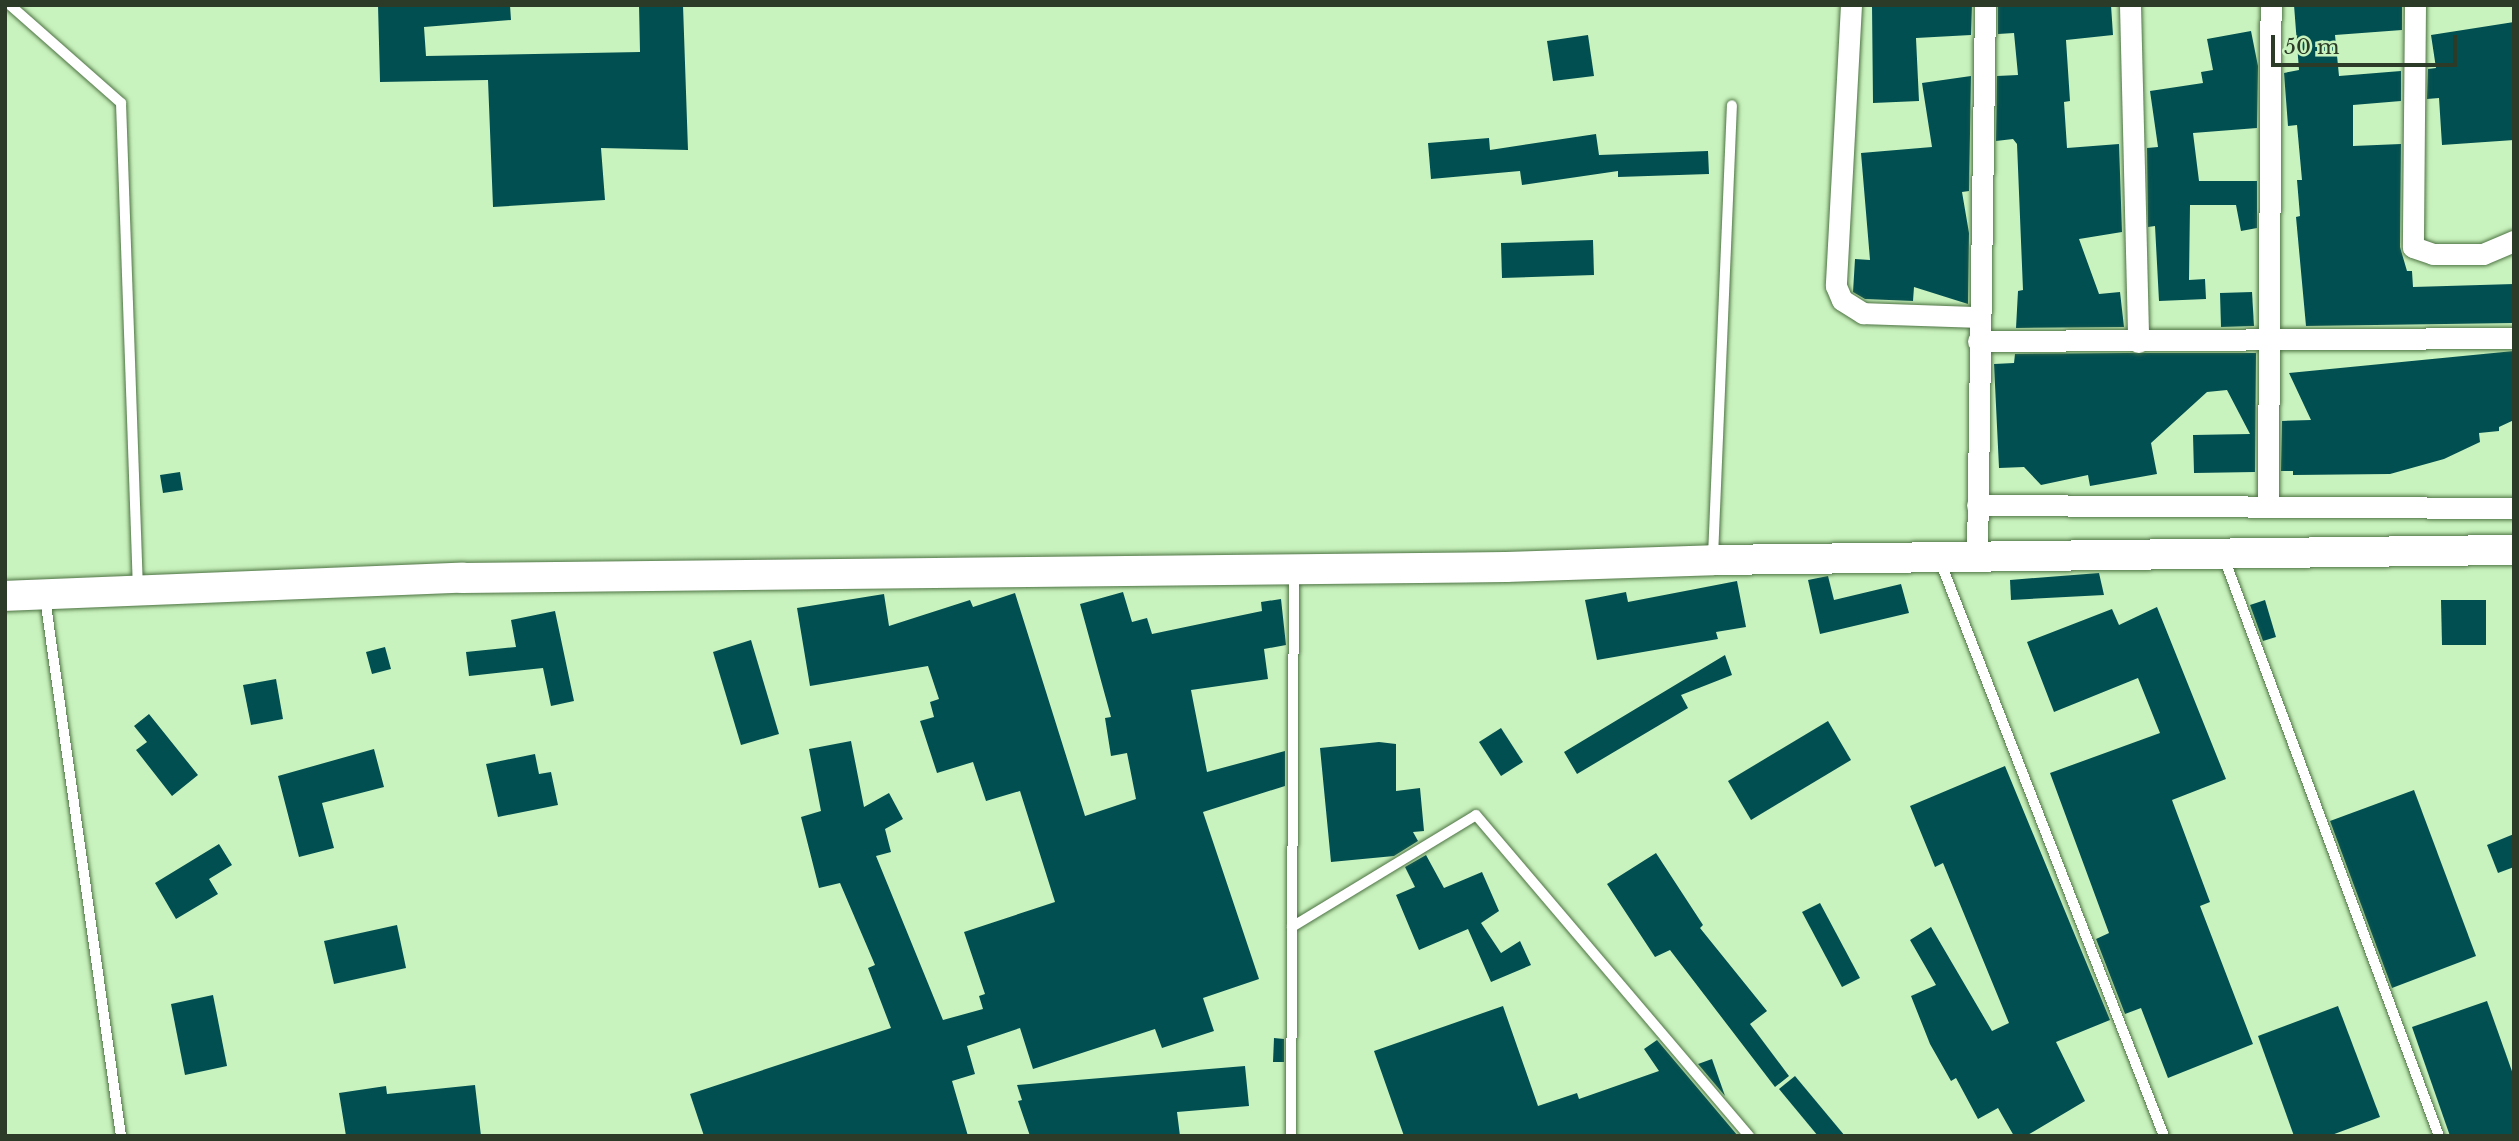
<!DOCTYPE html>
<style>
body{margin:0}
#map{position:relative;width:2519px;height:1141px;overflow:hidden;background:#c9f3be;font-family:"Libre Baskerville",serif}
div>[style]{position:absolute}
[style*='--x']{left:calc(var(--x)*1px);top:calc(var(--y)*1px);width:calc(var(--w)*1px);rotate:calc(var(--a)*1deg)}
.building>*{inset:0;background:#024f52}
.roads{filter:drop-shadow(0 0 2px #4d7243) drop-shadow(0 0 2px #4d7243)}
.service>*{height:10px;margin:-5px;padding:0 5px;transform-origin:5px;border-radius:5px;background:#fff}
.minor>*{height:21px;margin:-10.5px;padding:0 10.5px;transform-origin:10.5px;border-radius:10.5px;background:#fff}
.secondary>*{height:30px;margin:-15px;padding:0 15px;transform-origin:15px;border-radius:15px;background:#fff}
span{translate:-50% -50%;white-space:nowrap;text-align:center;line-height:1.15;-webkit-text-stroke:7px #c9f3be;paint-order:stroke}
.frame{position:absolute;inset:0;border:7px solid #2b3b27;pointer-events:none}
.scale{position:absolute;left:2271px;top:35px;width:186px;height:32px;box-sizing:border-box;border:4px solid #2b3b27;border-top:0;padding-left:9px;font-size:21px;line-height:24px;white-space:nowrap;color:#2b3b27;-webkit-text-stroke:5px #c9f3be;paint-order:stroke}
</style>
<div id="map">
<div class="building">
<div style="clip-path:polygon(378px 5px,510px 5px,511px 20px,424px 27px,426px 56px,640px 52px,639px 5px,683px 5px,688px 150px,601px 148px,605px 200px,493px 207px,488px 80px,380px 82px)"></div>
<div style="clip-path:polygon(1872px 5px,1972px 5px,1971px 35px,1916px 38px,1919px 101px,1873px 103px)"></div>
<div style="clip-path:polygon(1998px 5px,2111px 5px,2113px 35px,2066px 40px,2070px 101px,2064px 102px,2067px 148px,2119px 144px,2122px 232px,2079px 239px,2099px 294px,2120px 292px,2124px 327px,2016px 328px,2018px 291px,2023px 290px,2017px 144px,2013px 139px,1996px 141px,1997px 76px,2018px 75px,2014px 33px,1998px 34px)"></div>
<div style="clip-path:polygon(2294px 5px,2402px 5px,2402px 30px,2335px 35px,2339px 76px,2401px 71px,2401px 101px,2353px 105px,2353px 146px,2401px 144px,2400px 247px,2407px 271px,2412px 271px,2413px 287px,2514px 284px,2514px 323px,2306px 326px,2296px 217px,2300px 216px,2297px 180px,2302px 180px,2297px 125px,2288px 126px,2284px 73px,2299px 70px)"></div>
<div style="clip-path:polygon(2514px 22px,2514px 140px,2442px 145px,2439px 98px,2427px 99px,2428px 69px,2436px 68px,2431px 35px)"></div>
<div style="clip-path:polygon(2251px 31px,2258px 66px,2257px 128px,2193px 133px,2199px 181px,2257px 181px,2257px 228px,2241px 231px,2236px 205px,2190px 205px,2189px 280px,2205px 279px,2206px 299px,2159px 301px,2155px 226px,2148px 227px,2147px 148px,2158px 147px,2150px 91px,2203px 83px,2201px 72px,2213px 70px,2207px 39px)"></div>
<div style="clip-path:polygon(1588px 35px,1594px 76px,1553px 81px,1547px 41px)"></div>
<div style="clip-path:polygon(1971px 76px,1969px 191px,1962px 192px,1969px 233px,1968px 304px,1914px 287px,1913px 301px,1865px 299px,1853px 292px,1855px 259px,1870px 260px,1861px 153px,1932px 147px,1922px 83px)"></div>
<div style="clip-path:polygon(1596px 134px,1599px 155px,1708px 151px,1709px 174px,1618px 177px,1618px 171px,1522px 185px,1520px 171px,1431px 179px,1428px 143px,1489px 138px,1490px 150px)"></div>
<div style="clip-path:polygon(1593px 240px,1594px 275px,1502px 278px,1501px 243px)"></div>
<div style="clip-path:polygon(2252px 292px,2254px 326px,2221px 327px,2220px 293px)"></div>
<div style="clip-path:polygon(2514px 351px,2514px 420px,2499px 427px,2499px 431px,2479px 433px,2480px 442px,2444px 459px,2390px 474px,2293px 475px,2293px 471px,2281px 471px,2282px 421px,2311px 420px,2289px 373px)"></div>
<div style="clip-path:polygon(2126px 353px,2256px 353px,2255px 472px,2194px 473px,2193px 435px,2250px 434px,2227px 390px,2207px 392px,2151px 443px,2157px 474px,2090px 486px,2088px 475px,2041px 485px,2024px 467px,1999px 468px,1994px 364px,2014px 363px,2015px 354px)"></div>
<div style="clip-path:polygon(180px 472px,183px 490px,163px 493px,160px 475px)"></div>
<div style="clip-path:polygon(2099px 573px,2104px 595px,2011px 600px,2010px 580px)"></div>
<div style="clip-path:polygon(1828px 576px,1834px 600px,1901px 584px,1909px 613px,1820px 634px,1808px 580px)"></div>
<div style="clip-path:polygon(1737px 581px,1746px 627px,1716px 632px,1718px 639px,1597px 660px,1585px 600px,1626px 592px,1628px 602px)"></div>
<div style="clip-path:polygon(1123px 592px,1132px 622px,1147px 618px,1152px 634px,1262px 611px,1261px 602px,1281px 599px,1286px 645px,1264px 649px,1268px 679px,1191px 690px,1207px 772px,1285px 751px,1285px 786px,1203px 812px,1259px 979px,1203px 998px,1214px 1031px,1162px 1048px,1155px 1029px,1033px 1069px,1020px 1028px,967px 1046px,975px 1074px,952px 1081px,968px 1136px,704px 1136px,690px 1094px,891px 1028px,868px 968px,875px 965px,840px 883px,819px 888px,801px 817px,821px 811px,809px 749px,851px 741px,864px 807px,889px 793px,903px 819px,885px 829px,891px 852px,876px 856px,943px 1020px,983px 1009px,979px 996px,985px 994px,964px 932px,1055px 902px,1020px 791px,986px 801px,973px 762px,937px 773px,920px 721px,934px 717px,930px 702px,939px 699px,928px 666px,810px 686px,797px 608px,884px 594px,889px 626px,970px 600px,973px 607px,1015px 593px,1085px 816px,1136px 799px,1127px 753px,1111px 756px,1105px 718px,1111px 717px,1080px 604px)"></div>
<div style="clip-path:polygon(2265px 600px,2276px 637px,2263px 641px,2250px 605px)"></div>
<div style="clip-path:polygon(2441px 600px,2486px 600px,2486px 645px,2442px 645px)"></div>
<div style="clip-path:polygon(2157px 607px,2226px 779px,2172px 800px,2210px 902px,2200px 906px,2253px 1044px,2168px 1078px,2141px 1008px,2125px 1014px,2096px 939px,2109px 933px,2050px 773px,2160px 733px,2138px 678px,2054px 712px,2027px 642px,2112px 609px,2119px 625px)"></div>
<div style="clip-path:polygon(555px 611px,574px 701px,551px 706px,543px 668px,469px 676px,466px 652px,516px 647px,511px 620px)"></div>
<div style="clip-path:polygon(751px 640px,779px 734px,741px 745px,713px 652px)"></div>
<div style="clip-path:polygon(385px 647px,391px 669px,372px 674px,366px 652px)"></div>
<div style="clip-path:polygon(1725px 655px,1732px 675px,1681px 695px,1688px 708px,1577px 774px,1564px 752px)"></div>
<div style="clip-path:polygon(276px 679px,283px 719px,251px 725px,243px 685px)"></div>
<div style="clip-path:polygon(149px 714px,198px 775px,172px 796px,136px 750px,147px 742px,134px 726px)"></div>
<div style="clip-path:polygon(1828px 721px,1851px 760px,1751px 820px,1728px 781px)"></div>
<div style="clip-path:polygon(1501px 728px,1523px 762px,1501px 776px,1479px 742px)"></div>
<div style="clip-path:polygon(1379px 742px,1396px 744px,1396px 791px,1420px 788px,1424px 831px,1413px 832px,1418px 841px,1394px 856px,1331px 862px,1320px 748px)"></div>
<div style="clip-path:polygon(374px 749px,384px 787px,322px 803px,334px 848px,299px 857px,278px 776px)"></div>
<div style="clip-path:polygon(535px 754px,539px 774px,551px 772px,558px 805px,498px 817px,486px 764px)"></div>
<div style="clip-path:polygon(2005px 766px,2110px 1020px,2056px 1042px,2085px 1101px,2026px 1136px,2014px 1136px,1998px 1108px,1978px 1119px,1956px 1078px,1951px 1081px,1930px 1044px,1911px 996px,1936px 985px,1910px 940px,1931px 927px,1992px 1031px,2009px 1023px,1943px 863px,1935px 867px,1910px 806px)"></div>
<div style="clip-path:polygon(2414px 790px,2476px 956px,2392px 988px,2330px 821px)"></div>
<div style="clip-path:polygon(2514px 834px,2514px 867px,2498px 873px,2487px 845px)"></div>
<div style="clip-path:polygon(219px 844px,232px 865px,209px 879px,218px 894px,176px 919px,155px 883px)"></div>
<div style="clip-path:polygon(1656px 853px,1703px 925px,1700px 928px,1767px 1011px,1750px 1024px,1789px 1076px,1775px 1087px,1670px 950px,1655px 957px,1607px 884px)"></div>
<div style="clip-path:polygon(1426px 855px,1444px 888px,1482px 872px,1499px 911px,1481px 923px,1501px 953px,1520px 941px,1531px 965px,1491px 982px,1468px 929px,1419px 950px,1396px 895px,1415px 887px,1405px 867px)"></div>
<div style="clip-path:polygon(1820px 903px,1860px 978px,1842px 987px,1802px 912px)"></div>
<div style="clip-path:polygon(397px 925px,406px 968px,334px 984px,324px 941px)"></div>
<div style="clip-path:polygon(213px 995px,227px 1066px,185px 1075px,171px 1004px)"></div>
<div style="clip-path:polygon(2487px 1001px,2514px 1077px,2514px 1136px,2450px 1136px,2412px 1027px)"></div>
<div style="clip-path:polygon(1503px 1006px,1538px 1106px,1577px 1093px,1579px 1099px,1659px 1071px,1644px 1049px,1657px 1040px,1738px 1136px,1404px 1136px,1374px 1051px)"></div>
<div style="clip-path:polygon(2338px 1006px,2380px 1117px,2329px 1136px,2294px 1136px,2258px 1036px)"></div>
<div style="clip-path:polygon(1274px 1038px,1284px 1039px,1284px 1062px,1273px 1062px)"></div>
<div style="clip-path:polygon(1712px 1059px,1725px 1096px,1698px 1064px)"></div>
<div style="clip-path:polygon(1245px 1066px,1249px 1106px,1177px 1112px,1180px 1136px,1030px 1136px,1018px 1101px,1022px 1100px,1017px 1085px)"></div>
<div style="clip-path:polygon(1795px 1076px,1845px 1136px,1818px 1136px,1779px 1089px)"></div>
<div style="clip-path:polygon(475px 1085px,481px 1136px,346px 1136px,339px 1093px,386px 1086px,387px 1094px)"></div>
</div>
<div class="roads">
<div class="service">
<div style="--x:10;--y:5;--w:148;--a:41.4"></div>
<div style="--x:121;--y:103;--w:486;--a:88"></div>
<div style="--x:1713;--y:557;--w:452;--a:-87.6"></div>
<div style="--x:2224;--y:558;--w:617;--a:69.6"></div>
<div style="--x:1940;--y:561;--w:617;--a:68.72"></div>
<div style="--x:45;--y:598;--w:543;--a:81.96"></div>
<div style="--x:1292;--y:927;--w:215;--a:-31.3"></div>
<div style="--x:1476;--y:815;--w:421;--a:49.6"></div>
<div style="--x:1291;--y:1136;--w:564;--a:-89.7"></div>
</div>
<div class="minor">
<div style="--x:1851;--y:5;--w:281;--a:93.1"></div>
<div style="--x:1836;--y:286;--w:15;--a:67"></div>
<div style="--x:1842;--y:300;--w:25;--a:32"></div>
<div style="--x:1863;--y:313;--w:115;--a:2"></div>
<div style="--x:2130;--y:5;--w:337;--a:88.6"></div>
<div style="--x:2415;--y:5;--w:242;--a:90.5"></div>
<div style="--x:2413;--y:247;--w:21;--a:19"></div>
<div style="--x:2433;--y:254;--w:50;--a:0"></div>
<div style="--x:2483;--y:254;--w:34;--a:-23"></div>
<div style="--x:1978;--y:341;--w:536;--a:-0.32"></div>
<div style="--x:2268;--y:503;--w:498;--a:-89.7"></div>
<div style="--x:1977;--y:505;--w:537;--a:0.32"></div>
<div style="--x:1977;--y:556;--w:551;--a:-89.17"></div>
</div>
<div class="secondary">
<div style="--x:5;--y:596;--w:457;--a:-2.3"></div>
<div style="--x:462;--y:578;--w:1044;--a:-0.6"></div>
<div style="--x:1506;--y:567;--w:207;--a:-1.9"></div>
<div style="--x:1713;--y:560;--w:801;--a:-0.72"></div>
</div>
</div>
<div class="frame"></div>
<div class="scale">50 m</div>
</div>
